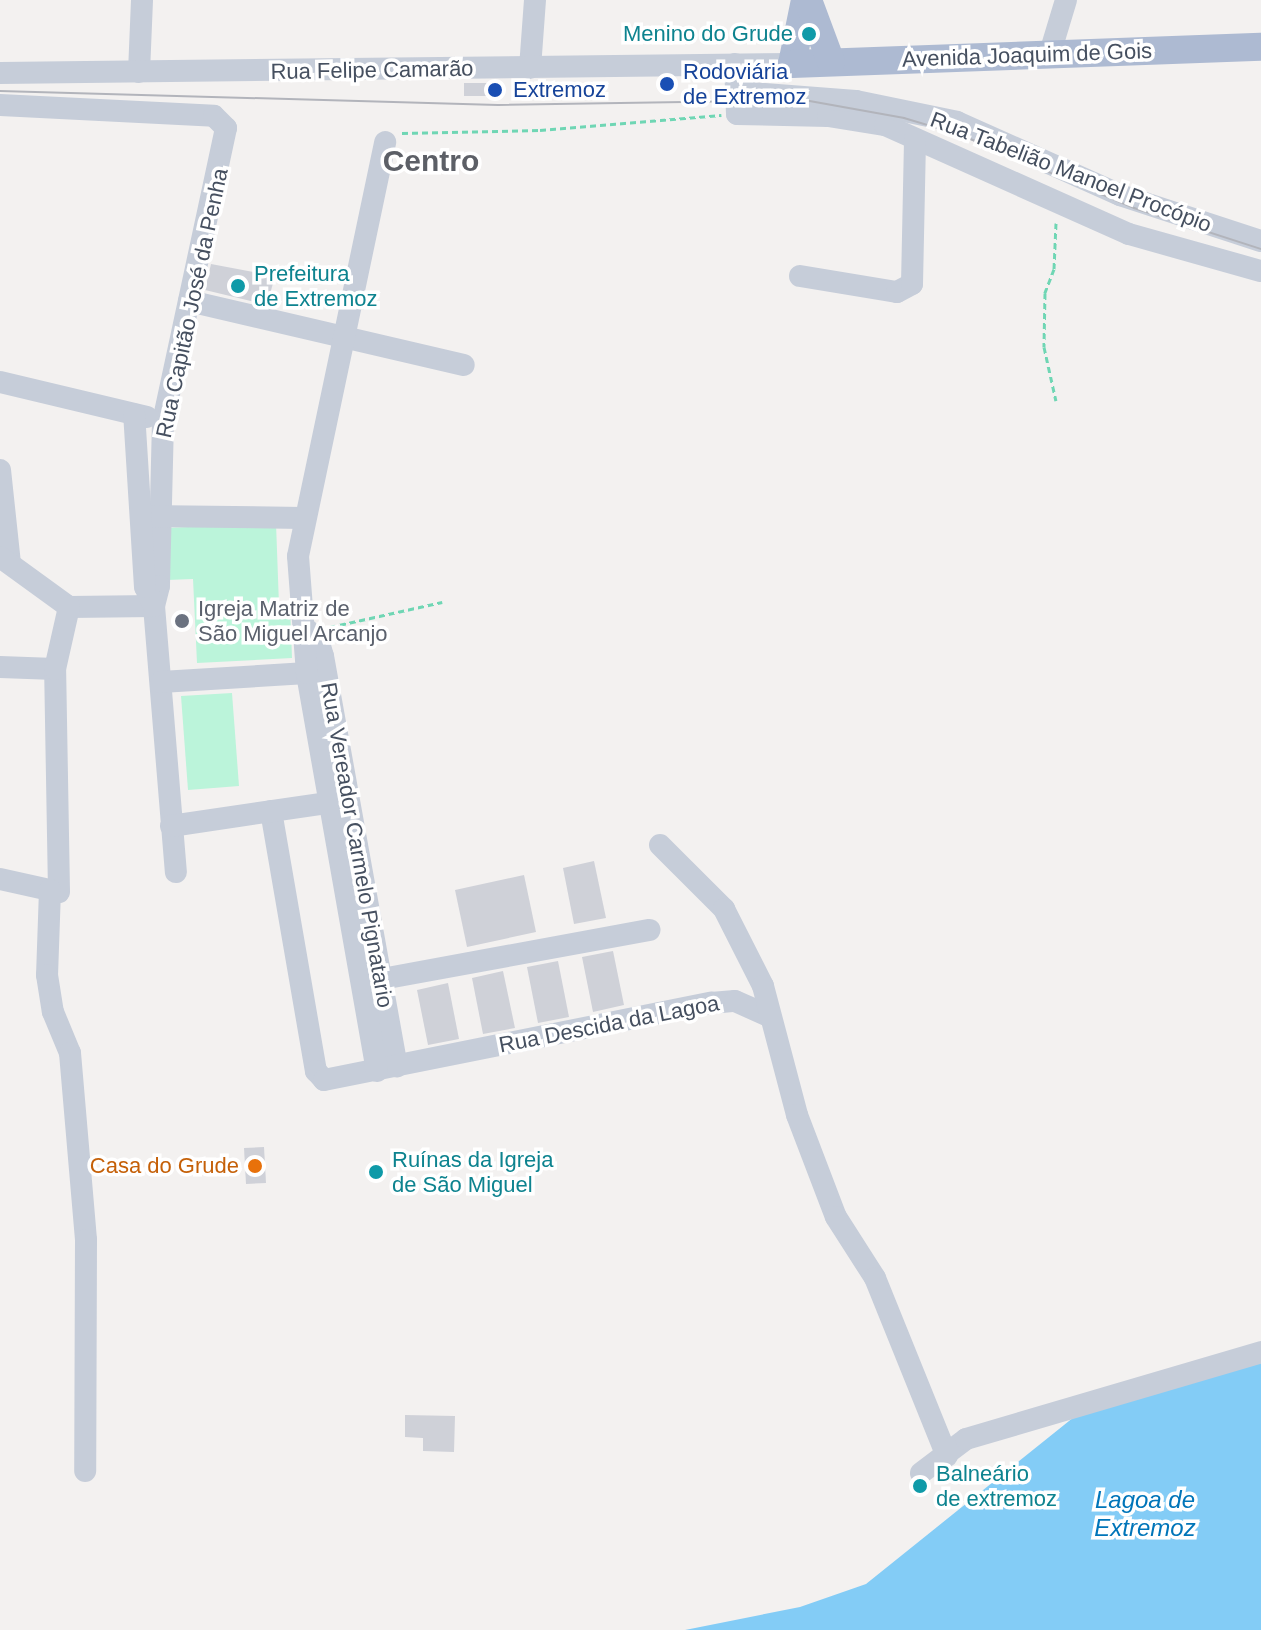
<!DOCTYPE html>
<meta charset="utf-8">
<style>
body{margin:0}
#map{position:relative;width:1261px;height:1630px;overflow:hidden;background:#f3f1f0;font-family:Helvetica,sans-serif}
div>[style]{position:absolute}
[style*='--x']{left:calc(var(--x)*1px);top:calc(var(--y)*1px);width:calc(var(--w)*1px);rotate:calc(var(--a)*1deg)}
.green>*{inset:0;background:#bbf4da}
.water>*{inset:0;background:#83ccf6}
.building>*{inset:0;background:#cfd1d8}
.path>*{height:3px;margin-top:-1.5px;transform-origin:0;background:repeating-linear-gradient(90deg,#6fd6b4 0 6px,transparent 0 10px)}
.minor>*{height:22px;margin:-11px;padding:0 11px;transform-origin:11px;border-radius:11px;background:#c6cdd9}
.major>*{height:28px;margin:-14px;padding:0 14px;transform-origin:14px;border-radius:14px;background:#adbad2}
.tram>*{height:2px;margin:-1px;padding:0 1px;transform-origin:1px;border-radius:1px;background:#b2b4bb}
.dots>*{width:22px;height:22px;translate:-50% -50%;box-sizing:border-box;border:4px solid #fff;border-radius:50%}
span{translate:-50% -50%;white-space:nowrap;text-align:center;line-height:1.15;-webkit-text-stroke:7px #fff;paint-order:stroke}
.culture-label{font-size:22px;color:#0d838f}
.right{translate:-100% -50%;text-align:right}
.left{translate:0 -50%;text-align:left}
.street-label{font-size:22px;color:#465060}
.transit-label{font-size:22px;color:#164399}
.worship-label{font-size:22px;color:#5b616d}
.food-label{font-size:22px;color:#c56008}
.water-label{font-size:24px;color:#0075b9;font-style:italic}
.district-label{font-size:30px;color:#5c5f66;font-weight:700}
</style>
<div id="map">
<div class="green">
<div style="clip-path:polygon(276px 523px,279px 605px,290px 605px,292px 658px,197px 663px,193px 579px,167px 580px,165px 528px)"></div>
<div style="clip-path:polygon(232px 693px,239px 786px,188px 790px,181px 696px)"></div>
</div>
<div class="water">
<div style="clip-path:polygon(1261px 1363px,1261px 1630px,685px 1630px,800px 1607px,866px 1584px,1079px 1413px)"></div>
</div>
<div class="building">
<div style="clip-path:polygon(464px 83px,503px 83px,503px 96px,464px 96px)"></div>
<div style="clip-path:polygon(211px 264px,275px 276px,267px 305px,205px 290px)"></div>
<div style="clip-path:polygon(594px 861px,606px 918px,574px 924px,563px 868px)"></div>
<div style="clip-path:polygon(524px 875px,536px 932px,467px 947px,455px 890px)"></div>
<div style="clip-path:polygon(613px 951px,624px 1005px,593px 1012px,582px 957px)"></div>
<div style="clip-path:polygon(558px 961px,569px 1017px,538px 1023px,527px 967px)"></div>
<div style="clip-path:polygon(503px 971px,515px 1028px,483px 1034px,472px 978px)"></div>
<div style="clip-path:polygon(448px 983px,459px 1039px,428px 1045px,417px 990px)"></div>
<div style="clip-path:polygon(264px 1147px,266px 1183px,246px 1184px,244px 1148px)"></div>
<div style="clip-path:polygon(405px 1415px,455px 1416px,454px 1452px,423px 1451px,423px 1438px,405px 1437px)"></div>
</div>
<div class="path">
<div style="--x:402;--y:133;--w:138;--a:-1.2"></div>
<div style="--x:540;--y:130;--w:182;--a:-4.7"></div>
<div style="--x:1056;--y:223;--w:46;--a:92.5"></div>
<div style="--x:1054;--y:269;--w:26;--a:111"></div>
<div style="--x:1045;--y:293;--w:54;--a:91.1"></div>
<div style="--x:1044;--y:347;--w:55;--a:77.5"></div>
<div style="--x:330;--y:627;--w:115;--a:-12.6"></div>
</div>
<div class="minor">
<div style="--x:1050;--y:53;--w:55;--a:-73.2"></div>
<div style="--x:735;--y:64;--w:50;--a:87.7"></div>
<div style="--x:737;--y:114;--w:91;--a:1.3"></div>
<div style="--x:828;--y:116;--w:58;--a:9"></div>
<div style="--x:885;--y:125;--w:267;--a:24.1"></div>
<div style="--x:1129;--y:234;--w:137;--a:15.7"></div>
<div style="--x:530;--y:68;--w:68;--a:-85.8"></div>
<div style="--x:139;--y:72;--w:72;--a:-87.6"></div>
<div style="--x:0;--y:73;--w:792;--a:-0.65"></div>
<div style="--x:737;--y:92;--w:119;--a:4.3"></div>
<div style="--x:856;--y:101;--w:103;--a:11.7"></div>
<div style="--x:957;--y:122;--w:179;--a:24.1"></div>
<div style="--x:1120;--y:195;--w:148;--a:18.1"></div>
<div style="--x:0;--y:105;--w:214;--a:2.9"></div>
<div style="--x:214;--y:116;--w:17;--a:45"></div>
<div style="--x:226;--y:128;--w:300;--a:102.1"></div>
<div style="--x:163;--y:421;--w:165;--a:91.4"></div>
<div style="--x:159;--y:586;--w:21;--a:104"></div>
<div style="--x:154;--y:606;--w:267;--a:85.3"></div>
<div style="--x:800;--y:276;--w:98;--a:9.4"></div>
<div style="--x:897;--y:292;--w:17;--a:-28"></div>
<div style="--x:912;--y:284;--w:145;--a:-88.8"></div>
<div style="--x:189;--y:301;--w:282;--a:13.1"></div>
<div style="--x:0;--y:382;--w:151;--a:13.4"></div>
<div style="--x:0;--y:470;--w:94;--a:83.9"></div>
<div style="--x:145;--y:516;--w:158;--a:0.7"></div>
<div style="--x:0;--y:557;--w:85;--a:35.9"></div>
<div style="--x:69;--y:607;--w:85;--a:-0.7"></div>
<div style="--x:154;--y:606;--w:21;--a:-115"></div>
<div style="--x:145;--y:587;--w:173;--a:-93.6"></div>
<div style="--x:306;--y:629;--w:16;--a:40"></div>
<div style="--x:318;--y:639;--w:18;--a:74"></div>
<div style="--x:323;--y:656;--w:417;--a:79.8"></div>
<div style="--x:0;--y:667;--w:55;--a:2.1"></div>
<div style="--x:161;--y:682;--w:146;--a:-3.5"></div>
<div style="--x:271;--y:811;--w:264;--a:80.2"></div>
<div style="--x:316;--y:1071;--w:12;--a:48"></div>
<div style="--x:324;--y:1080;--w:395;--a:-11.3"></div>
<div style="--x:711;--y:1003;--w:24;--a:-5"></div>
<div style="--x:735;--y:1001;--w:36;--a:24"></div>
<div style="--x:171;--y:826;--w:171;--a:-8.4"></div>
<div style="--x:660;--y:845;--w:91;--a:45"></div>
<div style="--x:724;--y:909;--w:86;--a:63.1"></div>
<div style="--x:763;--y:986;--w:133;--a:75.2"></div>
<div style="--x:797;--y:1115;--w:109;--a:69.1"></div>
<div style="--x:836;--y:1217;--w:72;--a:57.4"></div>
<div style="--x:875;--y:1278;--w:192;--a:68"></div>
<div style="--x:0;--y:879;--w:60;--a:12.4"></div>
<div style="--x:59;--y:892;--w:223;--a:-91"></div>
<div style="--x:55;--y:669;--w:64;--a:-77.3"></div>
<div style="--x:50;--y:890;--w:85;--a:92"></div>
<div style="--x:47;--y:975;--w:37;--a:81"></div>
<div style="--x:53;--y:1012;--w:44;--a:67.5"></div>
<div style="--x:70;--y:1053;--w:188;--a:85.1"></div>
<div style="--x:86;--y:1240;--w:231;--a:90.2"></div>
<div style="--x:382;--y:979;--w:272;--a:-10.4"></div>
<div style="--x:377;--y:1071;--w:404;--a:-100"></div>
<div style="--x:307;--y:673;--w:117;--a:-94.4"></div>
<div style="--x:298;--y:556;--w:423;--a:-78.1"></div>
<div style="--x:921;--y:1473;--w:56;--a:-37.1"></div>
<div style="--x:966;--y:1439;--w:308;--a:-16.4"></div>
</div>
<div class="major">
<div style="--x:805;--y:0;--w:65;--a:101.5"></div>
<div style="--x:792;--y:64;--w:469;--a:-2.1"></div>
<div style="--x:808;--y:0;--w:66;--a:69.6"></div>
</div>
<div class="tram">
<div style="--x:0;--y:91;--w:498;--a:1.6"></div>
<div style="--x:498;--y:105;--w:306;--a:-0.9"></div>
<div style="--x:804;--y:100;--w:102;--a:10.2"></div>
<div style="--x:904;--y:118;--w:59;--a:16.6"></div>
<div style="--x:961;--y:135;--w:188;--a:22.9"></div>
<div style="--x:1134;--y:208;--w:133;--a:17.9"></div>
</div>
<div class="dots">
<div style="left:809px;top:34px;background:#0f9aa8"></div>
<div style="left:667px;top:84px;background:#1a4fb4"></div>
<div style="left:495px;top:90px;background:#1a4fb4"></div>
<div style="left:238px;top:286px;background:#0f9aa8"></div>
<div style="left:182px;top:621px;background:#6b7280"></div>
<div style="left:255px;top:1166px;background:#e8710a"></div>
<div style="left:376px;top:1172px;background:#0f9aa8"></div>
<div style="left:920px;top:1486px;background:#0f9aa8"></div>
</div>
<div class="culture-label">
<span class="right" style="left:793px;top:34px">Menino do Grude</span>
<span class="left" style="left:254px;top:286px">Prefeitura<br>de Extremoz</span>
<span class="left" style="left:392px;top:1172px">Ruínas da Igreja<br>de São Miguel</span>
<span class="left" style="left:936px;top:1486px">Balneário<br>de extremoz</span>
</div>
<div class="street-label">
<span style="left:1027px;top:55px;rotate:-2deg">Avenida Joaquim de Gois</span>
<span style="left:372px;top:70px;rotate:-1deg">Rua Felipe Camarão</span>
<span style="left:1071px;top:172px;rotate:21deg">Rua Tabelião Manoel Procópio</span>
<span style="left:192px;top:303px;rotate:-78deg">Rua Capitão José da Penha</span>
<span style="left:357px;top:845px;rotate:80deg">Rua Vereador Carmelo Pignatario</span>
<span style="left:609px;top:1024px;rotate:-11deg">Rua Descida da Lagoa</span>
</div>
<div class="transit-label">
<span class="left" style="left:683px;top:84px">Rodoviária<br>de Extremoz</span>
<span class="left" style="left:513px;top:90px">Extremoz</span>
</div>
<div class="worship-label">
<span class="left" style="left:198px;top:621px">Igreja Matriz de<br>São Miguel Arcanjo</span>
</div>
<div class="food-label">
<span class="right" style="left:239px;top:1166px">Casa do Grude</span>
</div>
<div class="water-label">
<span style="left:1145px;top:1514px">Lagoa de<br>Extremoz</span>
</div>
<div class="district-label">
<span style="left:431px;top:161px">Centro</span>
</div>
</div>
